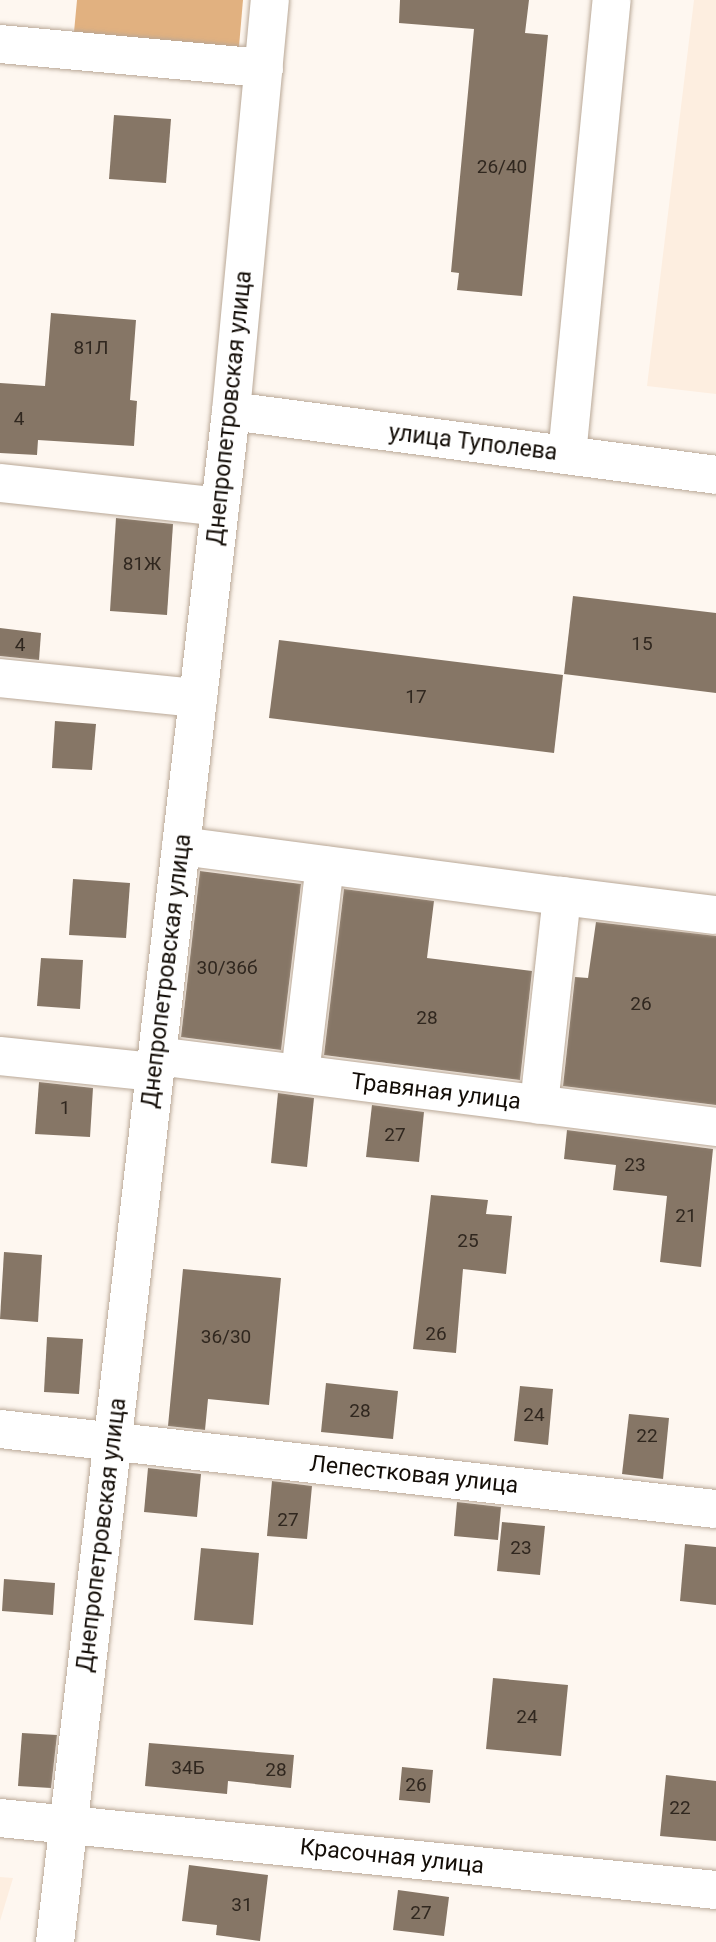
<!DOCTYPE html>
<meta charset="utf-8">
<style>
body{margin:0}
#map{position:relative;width:716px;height:1942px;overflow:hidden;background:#fef7f0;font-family:Roboto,sans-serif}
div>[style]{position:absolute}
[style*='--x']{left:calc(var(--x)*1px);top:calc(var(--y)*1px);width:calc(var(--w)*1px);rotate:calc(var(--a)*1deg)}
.built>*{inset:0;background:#fdeee0}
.forest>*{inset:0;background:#e1b180}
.building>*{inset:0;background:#867666}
.roads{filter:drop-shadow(0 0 2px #b9a897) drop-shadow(0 0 2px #b9a897)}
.minor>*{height:38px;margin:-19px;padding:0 19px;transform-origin:19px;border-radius:19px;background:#fff}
span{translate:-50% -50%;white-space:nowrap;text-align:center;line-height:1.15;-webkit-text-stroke:7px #fff;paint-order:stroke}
.number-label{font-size:19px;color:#30271f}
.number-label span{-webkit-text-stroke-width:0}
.street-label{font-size:23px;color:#130d07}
</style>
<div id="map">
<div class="built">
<div style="clip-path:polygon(694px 0,716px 0,716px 394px,647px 386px)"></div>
<div style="clip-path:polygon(0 1877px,13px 1878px,0 1921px)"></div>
</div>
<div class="forest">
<div style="clip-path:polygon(77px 0,243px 0,238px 58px,73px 43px)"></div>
</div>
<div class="building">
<div style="clip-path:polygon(400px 0,529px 0,525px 33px,548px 35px,522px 296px,457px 290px,459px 273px,451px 272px,474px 29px,399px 23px)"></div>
<div style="clip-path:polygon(114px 115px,171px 119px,166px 183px,109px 179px)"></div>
<div style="clip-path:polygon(51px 313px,136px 320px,130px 400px,137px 401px,134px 446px,38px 440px,37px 455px,0 453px,0 383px,45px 386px)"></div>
<div style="clip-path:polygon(116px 518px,173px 524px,167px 615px,110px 611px)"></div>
<div style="clip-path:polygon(573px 596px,716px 613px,716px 693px,564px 674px)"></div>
<div style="clip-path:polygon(0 628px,41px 633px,39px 660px,0 656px)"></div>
<div style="clip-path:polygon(279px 640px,563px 675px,554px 753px,269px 718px)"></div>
<div style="clip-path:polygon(55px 721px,96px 724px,92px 770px,52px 768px)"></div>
<div style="clip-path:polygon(200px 871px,301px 884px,281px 1050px,181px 1037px)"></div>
<div style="clip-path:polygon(73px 879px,130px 883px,126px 938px,69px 935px)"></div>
<div style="clip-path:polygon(344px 889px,434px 901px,427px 958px,532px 971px,520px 1080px,324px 1055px)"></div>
<div style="clip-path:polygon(596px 922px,716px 936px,716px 1105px,563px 1086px,575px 977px,588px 978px)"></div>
<div style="clip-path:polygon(41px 958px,83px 960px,80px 1009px,37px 1006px)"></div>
<div style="clip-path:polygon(39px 1082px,93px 1088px,90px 1137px,35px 1134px)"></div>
<div style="clip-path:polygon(278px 1093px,314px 1098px,307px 1167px,271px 1163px)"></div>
<div style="clip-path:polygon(372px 1105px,424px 1112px,419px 1162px,366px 1157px)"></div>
<div style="clip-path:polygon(567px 1130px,713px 1149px,701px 1267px,660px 1262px,667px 1196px,613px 1190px,616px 1165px,564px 1159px)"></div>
<div style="clip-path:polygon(431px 1195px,488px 1200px,486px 1214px,512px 1216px,506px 1274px,463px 1269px,456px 1353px,413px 1349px)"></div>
<div style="clip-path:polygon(4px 1252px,42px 1255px,38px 1322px,0 1319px)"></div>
<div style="clip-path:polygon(183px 1269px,281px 1278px,269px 1405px,208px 1399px,205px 1430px,168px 1426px)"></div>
<div style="clip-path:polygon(47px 1337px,83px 1339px,79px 1394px,44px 1392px)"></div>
<div style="clip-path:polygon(326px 1383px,398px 1391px,393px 1439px,321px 1432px)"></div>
<div style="clip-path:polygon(520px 1386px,553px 1389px,548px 1445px,514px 1441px)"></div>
<div style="clip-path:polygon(629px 1414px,669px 1418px,663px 1479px,622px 1474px)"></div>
<div style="clip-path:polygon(148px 1468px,201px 1474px,197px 1517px,144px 1512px)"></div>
<div style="clip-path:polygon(272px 1481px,312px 1486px,307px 1539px,267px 1536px)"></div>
<div style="clip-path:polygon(457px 1502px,501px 1507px,498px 1540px,454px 1536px)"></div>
<div style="clip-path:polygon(502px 1522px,545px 1526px,540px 1575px,497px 1571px)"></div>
<div style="clip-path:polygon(685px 1544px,716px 1547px,716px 1605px,680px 1601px)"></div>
<div style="clip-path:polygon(201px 1548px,259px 1553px,253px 1625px,194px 1620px)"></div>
<div style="clip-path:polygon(4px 1579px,55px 1583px,53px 1615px,2px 1611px)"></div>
<div style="clip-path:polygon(493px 1678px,568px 1685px,561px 1756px,486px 1749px)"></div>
<div style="clip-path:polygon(22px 1733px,57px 1735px,51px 1788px,18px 1786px)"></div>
<div style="clip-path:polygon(149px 1743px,294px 1755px,291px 1788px,228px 1781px,227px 1794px,145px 1786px)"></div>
<div style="clip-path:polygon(402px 1767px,433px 1770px,430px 1803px,399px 1800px)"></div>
<div style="clip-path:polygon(666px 1775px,716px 1781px,716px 1841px,660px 1836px)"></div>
<div style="clip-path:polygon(189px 1865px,268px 1875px,260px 1941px,216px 1935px,217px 1925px,182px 1921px)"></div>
<div style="clip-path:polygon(398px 1890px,449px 1897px,444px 1936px,393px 1930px)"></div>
</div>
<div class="roads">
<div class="minor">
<div style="--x:0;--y:44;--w:265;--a:5.2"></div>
<div style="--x:231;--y:411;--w:489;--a:7.5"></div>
<div style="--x:567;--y:455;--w:457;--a:-84.4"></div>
<div style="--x:0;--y:483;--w:221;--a:6.2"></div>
<div style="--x:0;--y:678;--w:199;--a:5.8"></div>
<div style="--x:181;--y:846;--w:384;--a:7.5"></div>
<div style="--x:562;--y:896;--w:210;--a:96.3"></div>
<div style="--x:562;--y:896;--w:154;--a:7.1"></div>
<div style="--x:0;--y:1056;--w:156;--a:5.9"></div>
<div style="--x:157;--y:1056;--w:563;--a:7.24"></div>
<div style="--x:300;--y:1074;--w:210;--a:-83.2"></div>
<div style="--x:0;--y:1429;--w:720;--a:6.38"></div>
<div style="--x:0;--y:1818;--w:720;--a:5.74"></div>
<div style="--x:55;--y:1942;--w:1541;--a:-83.44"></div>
<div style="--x:231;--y:411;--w:413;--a:-84.6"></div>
</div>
</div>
<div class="number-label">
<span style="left:502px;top:167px">26/40</span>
<span style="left:91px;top:348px">81Л</span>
<span style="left:19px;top:419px">4</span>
<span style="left:142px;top:564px">81Ж</span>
<span style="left:642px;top:644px">15</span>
<span style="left:20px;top:645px">4</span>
<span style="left:416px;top:697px">17</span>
<span style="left:227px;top:968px">30/36б</span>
<span style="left:641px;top:1004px">26</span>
<span style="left:427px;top:1018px">28</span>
<span style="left:65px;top:1108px">1</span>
<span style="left:395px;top:1135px">27</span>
<span style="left:635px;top:1165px">23</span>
<span style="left:686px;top:1216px">21</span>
<span style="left:468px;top:1241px">25</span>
<span style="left:436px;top:1334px">26</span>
<span style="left:226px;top:1337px">36/30</span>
<span style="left:360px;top:1411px">28</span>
<span style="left:534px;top:1415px">24</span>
<span style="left:647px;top:1436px">22</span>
<span style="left:288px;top:1520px">27</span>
<span style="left:521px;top:1548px">23</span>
<span style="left:527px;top:1717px">24</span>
<span style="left:188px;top:1768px">34Б</span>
<span style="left:276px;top:1770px">28</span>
<span style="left:416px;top:1785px">26</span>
<span style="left:680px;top:1808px">22</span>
<span style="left:242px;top:1905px">31</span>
<span style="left:421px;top:1913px">27</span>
</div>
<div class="street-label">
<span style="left:230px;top:408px;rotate:-84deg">Днепропетровская улица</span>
<span style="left:473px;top:443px;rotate:7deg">улица Туполева</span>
<span style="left:167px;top:971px;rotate:-83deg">Днепропетровская улица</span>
<span style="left:436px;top:1092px;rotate:7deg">Травяная улица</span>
<span style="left:414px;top:1475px;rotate:6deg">Лепестковая улица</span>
<span style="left:102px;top:1535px;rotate:-83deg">Днепропетровская улица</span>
<span style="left:392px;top:1857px;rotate:6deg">Красочная улица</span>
</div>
</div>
